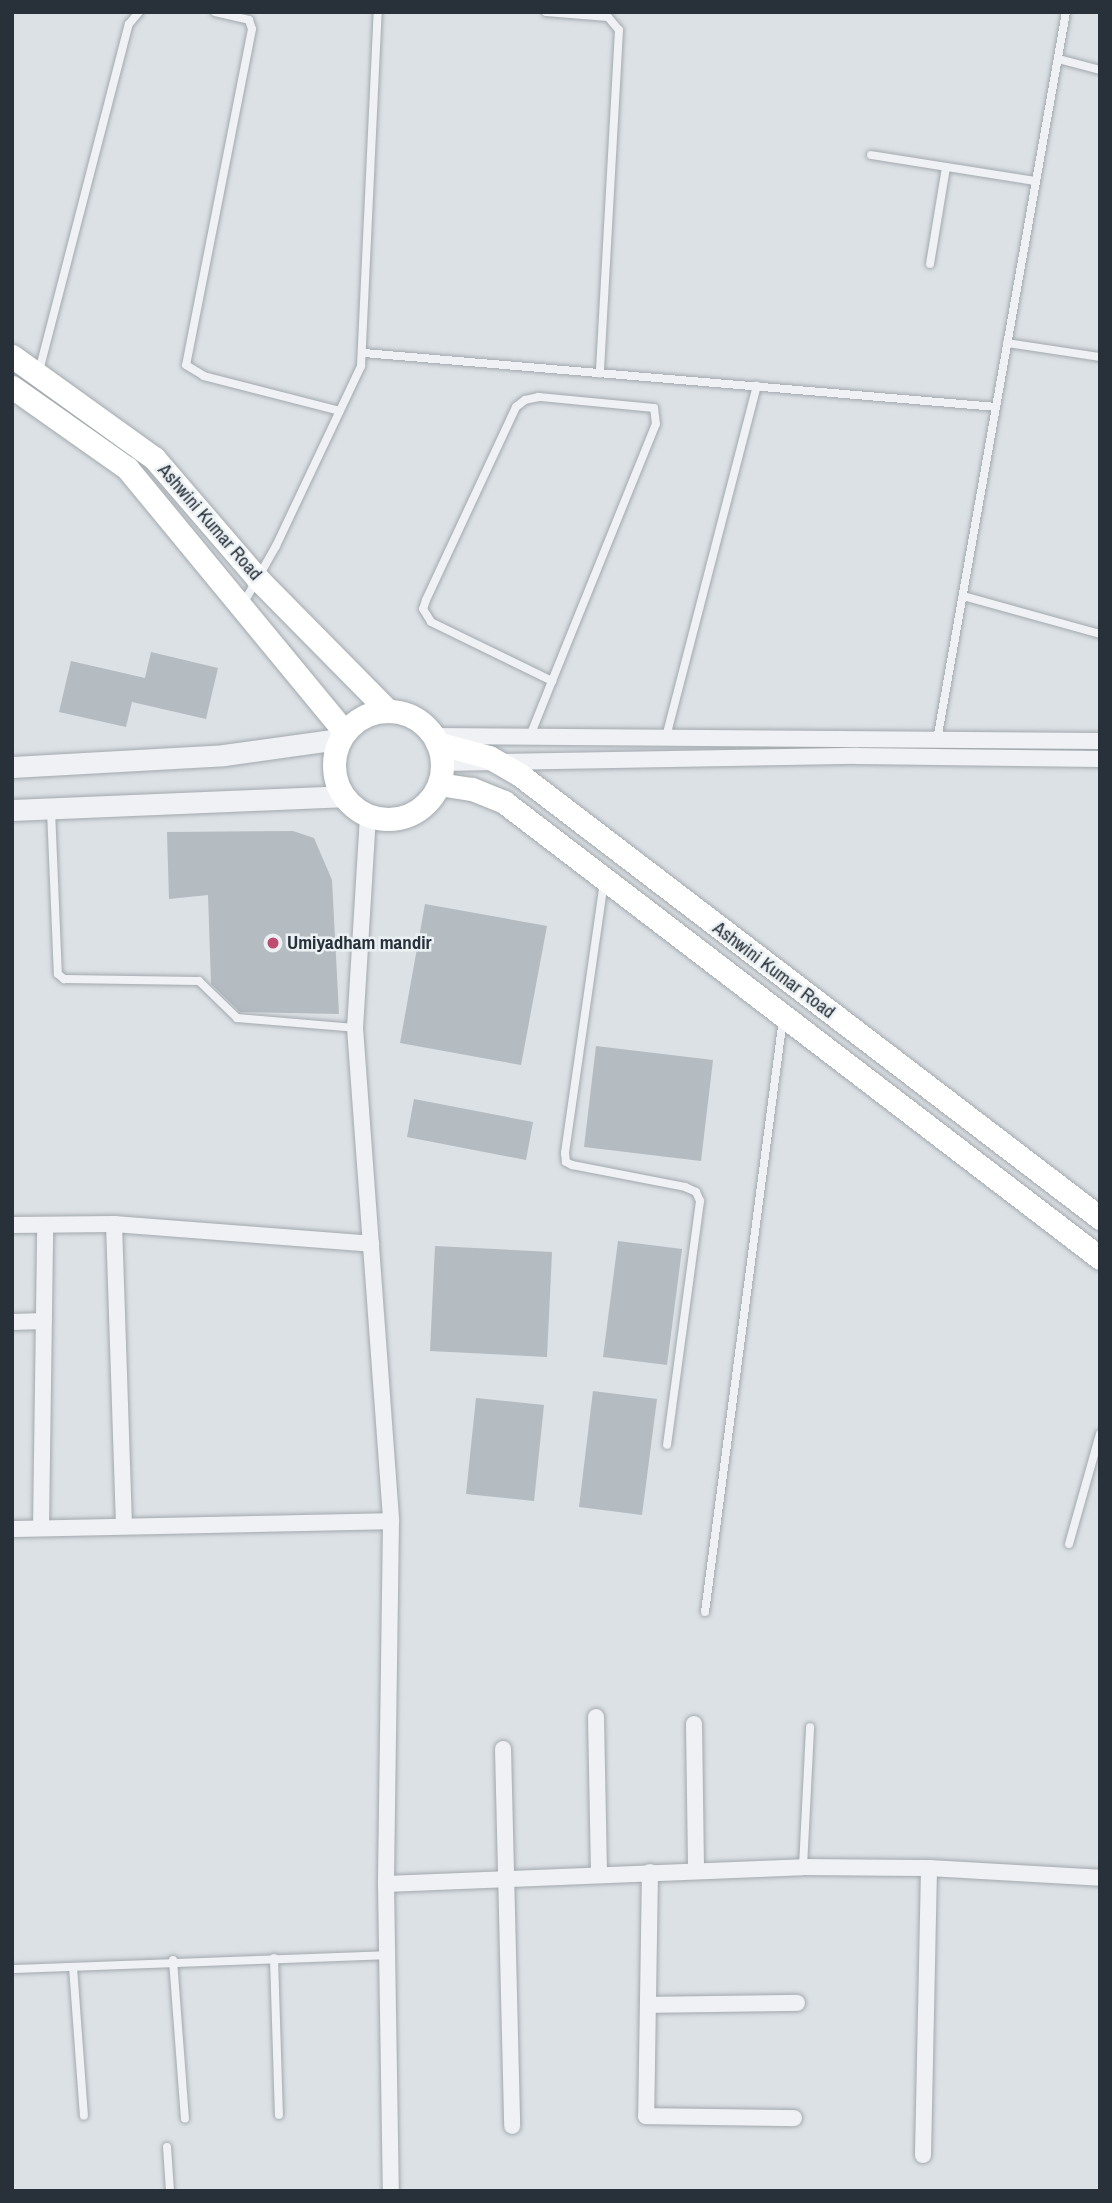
<!DOCTYPE html>
<style>
body{margin:0}
#map{position:relative;width:1112px;height:2203px;overflow:hidden;background:#dce1e5;font-family:"Archivo Narrow",sans-serif}
div>[style]{position:absolute}
[style*='--x']{left:calc(var(--x)*1px);top:calc(var(--y)*1px);width:calc(var(--w)*1px);rotate:calc(var(--a)*1deg)}
.building>*{inset:0;background:#b4bbc1}
.roads{filter:drop-shadow(0 0 2px #a2a9ae) drop-shadow(0 0 2px #a2a9ae)}
.service>*{height:8px;margin:-4px;padding:0 4px;transform-origin:4px;border-radius:4px;background:#eff1f4}
.minor>*{height:16px;margin:-8px;padding:0 8px;transform-origin:8px;border-radius:8px;background:#eff1f4}
.tertiary>*{height:21px;margin:-10.5px;padding:0 10.5px;transform-origin:10.5px;border-radius:10.5px;background:#eff1f4}
.secondary>*{height:23px;margin:-11.5px;padding:0 11.5px;transform-origin:11.5px;border-radius:11.5px;background:#fff}
.secondary>.ring{margin:-11.5px;padding:0;box-sizing:content-box;background:none;border:23px solid #fff;border-radius:50%}
.dots>*{width:19px;height:19px;translate:-50% -50%;box-sizing:border-box;border:4px solid #ebf0f3;border-radius:50%}
span{translate:-50% -50%;white-space:nowrap;text-align:center;line-height:1.15;-webkit-text-stroke:5px #ebf0f3;paint-order:stroke}
.street-label{font-size:19px;color:#28313a}
.poi-label{font-size:19px;color:#28313a;font-weight:700}
.left{translate:0 -50%;text-align:left}
.frame{position:absolute;inset:0;border:14px solid #28313a;pointer-events:none}
</style>
<div id="map">
<div class="building">
<div style="clip-path:polygon(151px 652px,218px 668px,206px 719px,132px 702px,126px 727px,59px 712px,71px 661px,145px 678px)"></div>
<div style="clip-path:polygon(293px 831px,314px 838px,332px 880px,339px 1014px,240px 1012px,211px 984px,208px 895px,169px 899px,167px 832px)"></div>
<div style="clip-path:polygon(425px 904px,547px 926px,521px 1065px,400px 1043px)"></div>
<div style="clip-path:polygon(596px 1046px,713px 1060px,701px 1161px,584px 1147px)"></div>
<div style="clip-path:polygon(414px 1099px,533px 1122px,526px 1160px,407px 1137px)"></div>
<div style="clip-path:polygon(618px 1241px,682px 1249px,667px 1365px,603px 1357px)"></div>
<div style="clip-path:polygon(435px 1246px,552px 1252px,547px 1357px,430px 1351px)"></div>
<div style="clip-path:polygon(593px 1391px,657px 1399px,642px 1515px,579px 1507px)"></div>
<div style="clip-path:polygon(476px 1398px,544px 1405px,534px 1501px,466px 1494px)"></div>
</div>
<div class="roads">
<div class="service">
<div style="--x:215;--y:12;--w:35;--a:13"></div>
<div style="--x:249;--y:20;--w:9;--a:72"></div>
<div style="--x:252;--y:29;--w:342;--a:101.1"></div>
<div style="--x:186;--y:365;--w:21;--a:31"></div>
<div style="--x:204;--y:376;--w:140;--a:14.4"></div>
<div style="--x:546;--y:12;--w:62;--a:4.6"></div>
<div style="--x:608;--y:17;--w:17;--a:50"></div>
<div style="--x:619;--y:30;--w:344;--a:93.2"></div>
<div style="--x:1058;--y:59;--w:43;--a:14.7"></div>
<div style="--x:871;--y:155;--w:167;--a:9"></div>
<div style="--x:930;--y:264;--w:98;--a:-80.6"></div>
<div style="--x:1007;--y:343;--w:94;--a:8.6"></div>
<div style="--x:364;--y:353;--w:634;--a:4.88"></div>
<div style="--x:39;--y:371;--w:358;--a:-75.5"></div>
<div style="--x:129;--y:24;--w:16;--a:-50"></div>
<div style="--x:963;--y:596;--w:142;--a:15.5"></div>
<div style="--x:243;--y:604;--w:67;--a:-60.4"></div>
<div style="--x:276;--y:546;--w:199;--a:-64.7"></div>
<div style="--x:361;--y:366;--w:354;--a:-87.3"></div>
<div style="--x:530;--y:736;--w:59;--a:-68.2"></div>
<div style="--x:552;--y:681;--w:277;--a:-68"></div>
<div style="--x:656;--y:424;--w:16;--a:-97"></div>
<div style="--x:654;--y:408;--w:116;--a:-174.5"></div>
<div style="--x:539;--y:397;--w:14;--a:168"></div>
<div style="--x:525;--y:400;--w:11;--a:142"></div>
<div style="--x:516;--y:407;--w:213;--a:115"></div>
<div style="--x:426;--y:600;--w:9;--a:108"></div>
<div style="--x:423;--y:609;--w:15;--a:58"></div>
<div style="--x:431;--y:622;--w:135;--a:26"></div>
<div style="--x:666;--y:737;--w:363;--a:-75.5"></div>
<div style="--x:937;--y:740;--w:739;--a:-79.95"></div>
<div style="--x:51;--y:810;--w:164;--a:87.6"></div>
<div style="--x:58;--y:974;--w:8;--a:40"></div>
<div style="--x:64;--y:979;--w:135;--a:0.8"></div>
<div style="--x:199;--y:981;--w:53;--a:44.2"></div>
<div style="--x:237;--y:1018;--w:118;--a:4.8"></div>
<div style="--x:604;--y:882;--w:274;--a:98.2"></div>
<div style="--x:565;--y:1153;--w:9;--a:84"></div>
<div style="--x:566;--y:1162;--w:7;--a:27"></div>
<div style="--x:572;--y:1165;--w:115;--a:11"></div>
<div style="--x:685;--y:1187;--w:12;--a:24"></div>
<div style="--x:696;--y:1192;--w:10;--a:66"></div>
<div style="--x:700;--y:1201;--w:246;--a:97.7"></div>
<div style="--x:1069;--y:1544;--w:114;--a:-74.3"></div>
<div style="--x:705;--y:1612;--w:598;--a:-82.51"></div>
<div style="--x:803;--y:1867;--w:140;--a:-87.1"></div>
<div style="--x:274;--y:1958;--w:157;--a:88.2"></div>
<div style="--x:173;--y:1960;--w:159;--a:85.7"></div>
<div style="--x:73;--y:1967;--w:149;--a:85.8"></div>
<div style="--x:12;--y:1969;--w:376;--a:-2.1"></div>
<div style="--x:167;--y:2147;--w:44;--a:86.1"></div>
</div>
<div class="minor">
<div style="--x:435;--y:736;--w:665;--a:0.43"></div>
<div style="--x:441;--y:763;--w:416;--a:-1"></div>
<div style="--x:857;--y:756;--w:243;--a:0.7"></div>
<div style="--x:368;--y:816;--w:212;--a:93.5"></div>
<div style="--x:355;--y:1028;--w:494;--a:85.8"></div>
<div style="--x:391;--y:1521;--w:363;--a:90.8"></div>
<div style="--x:386;--y:1884;--w:307;--a:89.1"></div>
<div style="--x:114;--y:1224;--w:258;--a:4.4"></div>
<div style="--x:12;--y:1225;--w:102;--a:-0.6"></div>
<div style="--x:114;--y:1224;--w:302;--a:88.1"></div>
<div style="--x:12;--y:1322;--w:32;--a:-2"></div>
<div style="--x:41;--y:1528;--w:303;--a:-89.2"></div>
<div style="--x:12;--y:1529;--w:379;--a:-1.2"></div>
<div style="--x:596;--y:1717;--w:157;--a:88.9"></div>
<div style="--x:694;--y:1724;--w:146;--a:89.2"></div>
<div style="--x:503;--y:1749;--w:377;--a:88.6"></div>
<div style="--x:650;--y:1872;--w:244;--a:90.9"></div>
<div style="--x:646;--y:2116;--w:148;--a:0.8"></div>
<div style="--x:386;--y:1884;--w:417;--a:-2.3"></div>
<div style="--x:803;--y:1867;--w:126;--a:0.5"></div>
<div style="--x:929;--y:1868;--w:171;--a:3.3"></div>
<div style="--x:648;--y:2005;--w:149;--a:-0.8"></div>
<div style="--x:923;--y:2155;--w:287;--a:-88.8"></div>
</div>
<div class="tertiary">
<div style="--x:12;--y:767;--w:212;--a:-3.2"></div>
<div style="--x:224;--y:755;--w:117;--a:-7.9"></div>
<div style="--x:12;--y:810;--w:331;--a:-2.4"></div>
</div>
<div class="secondary">
<div style="--x:12;--y:356;--w:175;--a:35.7"></div>
<div style="--x:154;--y:458;--w:160;--a:49.3"></div>
<div style="--x:258;--y:579;--w:185;--a:45.4"></div>
<div style="--x:12;--y:387;--w:141;--a:35.2"></div>
<div style="--x:127;--y:468;--w:342;--a:50.5"></div>
<div class="ring" style="left:334px;top:711px;width:85px;height:85px"></div>
<div style="--x:437;--y:743;--w:54;--a:15.1"></div>
<div style="--x:489;--y:757;--w:36;--a:30"></div>
<div style="--x:520;--y:775;--w:730;--a:37.37"></div>
<div style="--x:439;--y:784;--w:33;--a:9"></div>
<div style="--x:472;--y:789;--w:35;--a:22"></div>
<div style="--x:504;--y:802;--w:750;--a:37.42"></div>
</div>
</div>
<div class="dots">
<div style="left:273px;top:943px;background:#c04b70"></div>
</div>
<div class="street-label">
<span style="left:210px;top:522px;rotate:49deg">Ashwini Kumar Road</span>
<span style="left:774px;top:970px;rotate:37deg">Ashwini Kumar Road</span>
</div>
<div class="poi-label">
<span class="left" style="left:287px;top:943px">Umiyadham mandir</span>
</div>
<div class="frame"></div>
</div>
